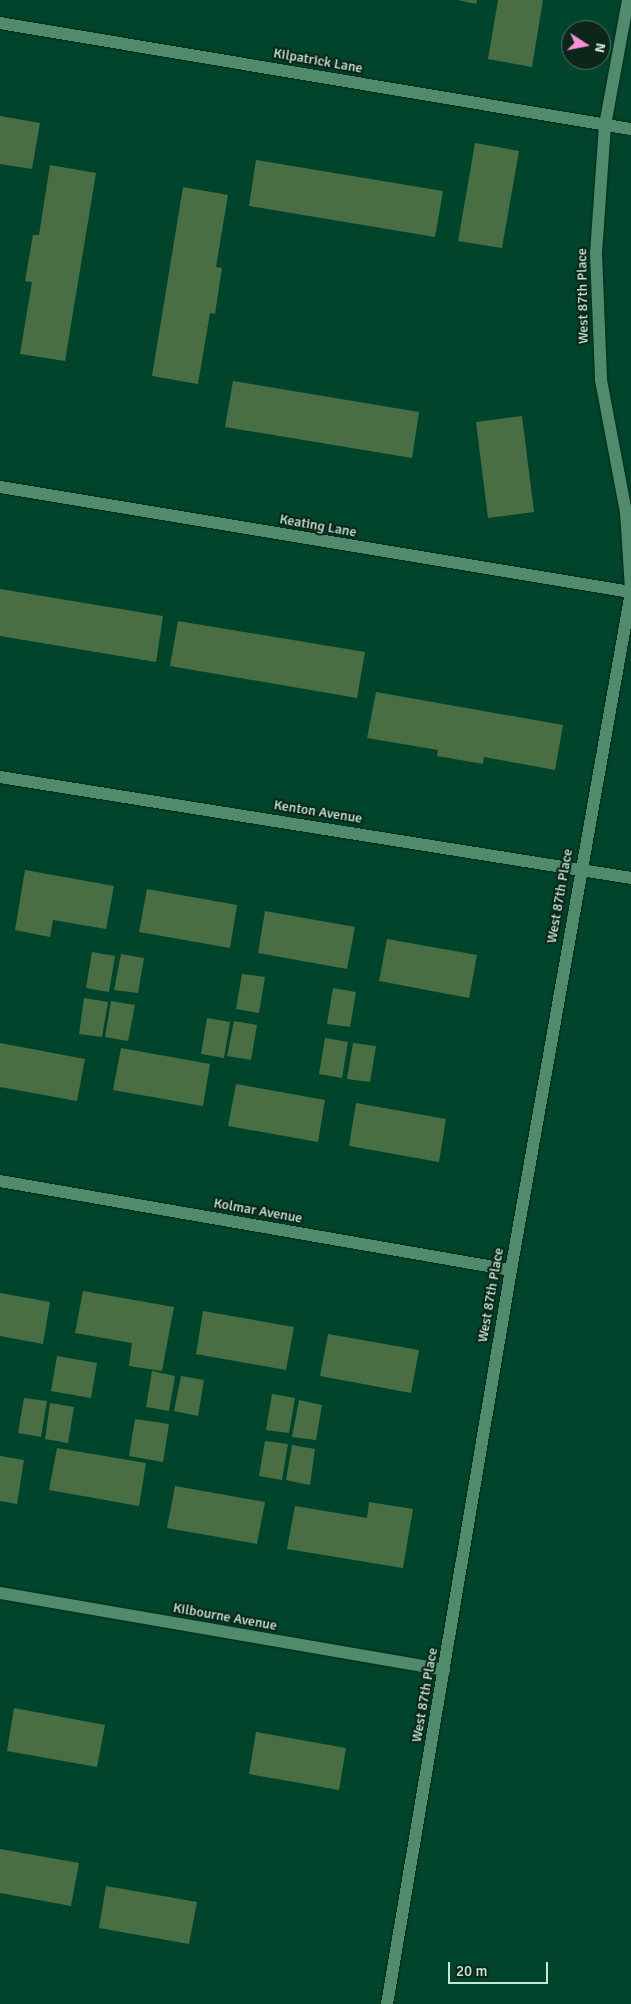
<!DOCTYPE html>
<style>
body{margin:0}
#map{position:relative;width:631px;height:2004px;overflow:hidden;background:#00452b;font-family:Signika,sans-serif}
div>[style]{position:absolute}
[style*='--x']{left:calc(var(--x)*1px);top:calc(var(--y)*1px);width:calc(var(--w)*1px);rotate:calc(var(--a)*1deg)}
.building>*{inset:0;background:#496e43}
.roads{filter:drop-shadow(0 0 1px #062718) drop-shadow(0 0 1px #062718)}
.minor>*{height:12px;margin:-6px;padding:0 6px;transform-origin:6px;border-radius:6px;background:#508b6e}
span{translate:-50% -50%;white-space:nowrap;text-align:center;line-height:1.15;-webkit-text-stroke:4.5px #0c261a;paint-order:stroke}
.street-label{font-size:14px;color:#c8e6d5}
.north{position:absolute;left:561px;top:20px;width:50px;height:50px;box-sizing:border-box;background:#0c261a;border:1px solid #577365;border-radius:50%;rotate:101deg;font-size:14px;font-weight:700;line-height:20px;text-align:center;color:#c8e6d5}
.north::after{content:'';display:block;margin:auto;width:18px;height:22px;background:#f591d3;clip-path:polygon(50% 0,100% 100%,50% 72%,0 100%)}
.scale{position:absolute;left:448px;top:1962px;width:100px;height:22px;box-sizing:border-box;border:2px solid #c8e6d5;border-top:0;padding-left:6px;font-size:15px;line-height:18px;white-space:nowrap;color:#c8e6d5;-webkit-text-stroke:4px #0c261a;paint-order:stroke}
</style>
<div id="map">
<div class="building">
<div style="clip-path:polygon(458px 0,477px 0,476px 4px)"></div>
<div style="clip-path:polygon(498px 0,543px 0,532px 67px,488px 59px)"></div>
<div style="clip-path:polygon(0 116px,40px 123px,32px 169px,0 164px)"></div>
<div style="clip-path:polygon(475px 143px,519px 151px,502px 248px,458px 241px)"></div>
<div style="clip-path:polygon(256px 160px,443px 191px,435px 237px,249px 206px)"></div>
<div style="clip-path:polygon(50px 165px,96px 173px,65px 361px,20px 354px,32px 282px,25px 281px,33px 235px,39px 235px)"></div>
<div style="clip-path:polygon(183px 187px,228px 195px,216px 267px,222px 268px,215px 314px,210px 313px,198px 384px,152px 376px)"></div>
<div style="clip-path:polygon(233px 381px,419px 412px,412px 458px,225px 427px)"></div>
<div style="clip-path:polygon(522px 416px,534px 512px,488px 518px,476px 422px)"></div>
<div style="clip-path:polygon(0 589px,163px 616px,156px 662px,0 636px)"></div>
<div style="clip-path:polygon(178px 621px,365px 652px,357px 698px,170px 666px)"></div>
<div style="clip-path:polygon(376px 692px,563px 725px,555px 770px,484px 757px,483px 764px,437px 756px,438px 750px,367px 738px)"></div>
<div style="clip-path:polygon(25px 870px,114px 886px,106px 929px,53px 920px,50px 937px,15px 930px)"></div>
<div style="clip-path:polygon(147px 889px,237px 905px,230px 948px,139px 932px)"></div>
<div style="clip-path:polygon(265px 911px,355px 927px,347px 969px,258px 953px)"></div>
<div style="clip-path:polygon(387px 939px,477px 955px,469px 998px,379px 981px)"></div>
<div style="clip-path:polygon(92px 952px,115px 956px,109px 992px,86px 988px)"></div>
<div style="clip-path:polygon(121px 954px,144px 958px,138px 993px,114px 990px)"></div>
<div style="clip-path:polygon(242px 974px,265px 977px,259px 1013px,236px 1009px)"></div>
<div style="clip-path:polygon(333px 988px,356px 992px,350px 1027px,327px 1024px)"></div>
<div style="clip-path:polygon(84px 998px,108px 1002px,102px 1037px,79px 1034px)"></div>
<div style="clip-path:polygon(111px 1001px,135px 1005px,128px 1041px,105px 1037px)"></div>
<div style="clip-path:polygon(207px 1018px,230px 1022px,224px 1058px,201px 1054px)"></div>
<div style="clip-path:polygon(234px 1021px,257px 1025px,251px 1060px,227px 1056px)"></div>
<div style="clip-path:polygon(325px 1038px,348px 1042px,342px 1078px,319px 1074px)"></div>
<div style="clip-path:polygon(0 1043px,85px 1059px,77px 1101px,0 1087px)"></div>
<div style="clip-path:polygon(353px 1043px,376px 1046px,370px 1082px,347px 1079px)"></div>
<div style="clip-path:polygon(121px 1048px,210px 1064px,203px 1106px,113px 1090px)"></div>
<div style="clip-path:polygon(236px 1084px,325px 1100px,318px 1142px,228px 1126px)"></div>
<div style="clip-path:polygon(356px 1103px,446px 1119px,439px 1162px,349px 1146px)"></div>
<div style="clip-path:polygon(83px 1291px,174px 1307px,162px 1371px,129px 1366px,132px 1343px,75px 1333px)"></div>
<div style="clip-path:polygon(0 1293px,50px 1302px,43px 1344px,0 1336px)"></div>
<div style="clip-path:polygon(203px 1311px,294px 1327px,286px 1370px,196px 1354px)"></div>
<div style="clip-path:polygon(328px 1334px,419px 1350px,411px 1393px,320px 1376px)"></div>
<div style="clip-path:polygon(57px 1356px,97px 1363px,91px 1398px,51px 1391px)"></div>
<div style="clip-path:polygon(152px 1371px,175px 1376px,169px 1411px,146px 1407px)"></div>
<div style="clip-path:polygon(181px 1376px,204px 1380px,198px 1416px,174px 1411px)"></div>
<div style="clip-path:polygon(272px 1394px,295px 1398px,289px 1433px,266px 1430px)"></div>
<div style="clip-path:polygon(24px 1398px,47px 1401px,41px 1437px,18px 1433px)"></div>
<div style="clip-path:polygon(299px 1400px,322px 1405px,316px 1440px,292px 1437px)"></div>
<div style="clip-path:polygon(50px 1403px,74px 1407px,68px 1443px,45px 1439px)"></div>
<div style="clip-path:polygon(135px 1419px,169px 1424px,163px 1462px,129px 1456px)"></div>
<div style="clip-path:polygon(265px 1441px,288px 1444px,282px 1480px,259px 1476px)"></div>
<div style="clip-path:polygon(292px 1445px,315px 1449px,310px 1485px,286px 1480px)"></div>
<div style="clip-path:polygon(57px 1448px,146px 1463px,139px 1506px,49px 1490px)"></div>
<div style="clip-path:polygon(0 1456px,24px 1460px,17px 1504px,0 1501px)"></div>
<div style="clip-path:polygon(175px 1486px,265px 1502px,257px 1544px,167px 1528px)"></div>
<div style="clip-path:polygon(369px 1502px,413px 1509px,403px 1568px,287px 1549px,295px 1506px,367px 1518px)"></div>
<div style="clip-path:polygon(14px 1708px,105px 1725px,97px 1767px,7px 1751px)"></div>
<div style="clip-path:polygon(256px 1732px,346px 1748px,339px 1790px,249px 1774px)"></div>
<div style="clip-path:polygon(0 1849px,79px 1863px,71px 1906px,0 1893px)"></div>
<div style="clip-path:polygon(106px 1886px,197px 1902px,189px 1944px,99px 1928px)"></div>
</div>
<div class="roads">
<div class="minor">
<div style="--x:628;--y:0;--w:127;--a:100.4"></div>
<div style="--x:605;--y:125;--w:128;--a:94"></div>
<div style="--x:596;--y:253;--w:127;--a:87.7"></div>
<div style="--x:601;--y:380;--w:134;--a:79.3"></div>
<div style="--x:626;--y:512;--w:78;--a:86.3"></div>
<div style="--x:0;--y:23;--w:640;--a:9.54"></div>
<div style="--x:0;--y:487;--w:640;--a:9.45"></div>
<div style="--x:0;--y:777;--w:639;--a:9.09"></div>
<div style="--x:0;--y:1181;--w:519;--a:9.88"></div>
<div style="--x:0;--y:1593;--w:451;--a:9.8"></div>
<div style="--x:387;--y:2004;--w:744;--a:-80.41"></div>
<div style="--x:511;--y:1270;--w:689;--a:-79.96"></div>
</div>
</div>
<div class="street-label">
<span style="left:318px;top:61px;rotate:10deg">Kilpatrick Lane</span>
<span style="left:583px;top:296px;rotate:-91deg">West 87th Place</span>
<span style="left:318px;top:526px;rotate:10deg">Keating Lane</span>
<span style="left:318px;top:812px;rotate:9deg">Kenton Avenue</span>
<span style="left:560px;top:896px;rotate:-80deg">West 87th Place</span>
<span style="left:258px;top:1211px;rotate:10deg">Kolmar Avenue</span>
<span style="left:491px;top:1295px;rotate:-80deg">West 87th Place</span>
<span style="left:225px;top:1617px;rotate:10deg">Kilbourne Avenue</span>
<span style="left:425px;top:1695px;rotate:-80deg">West 87th Place</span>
</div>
<div class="north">N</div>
<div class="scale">20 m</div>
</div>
